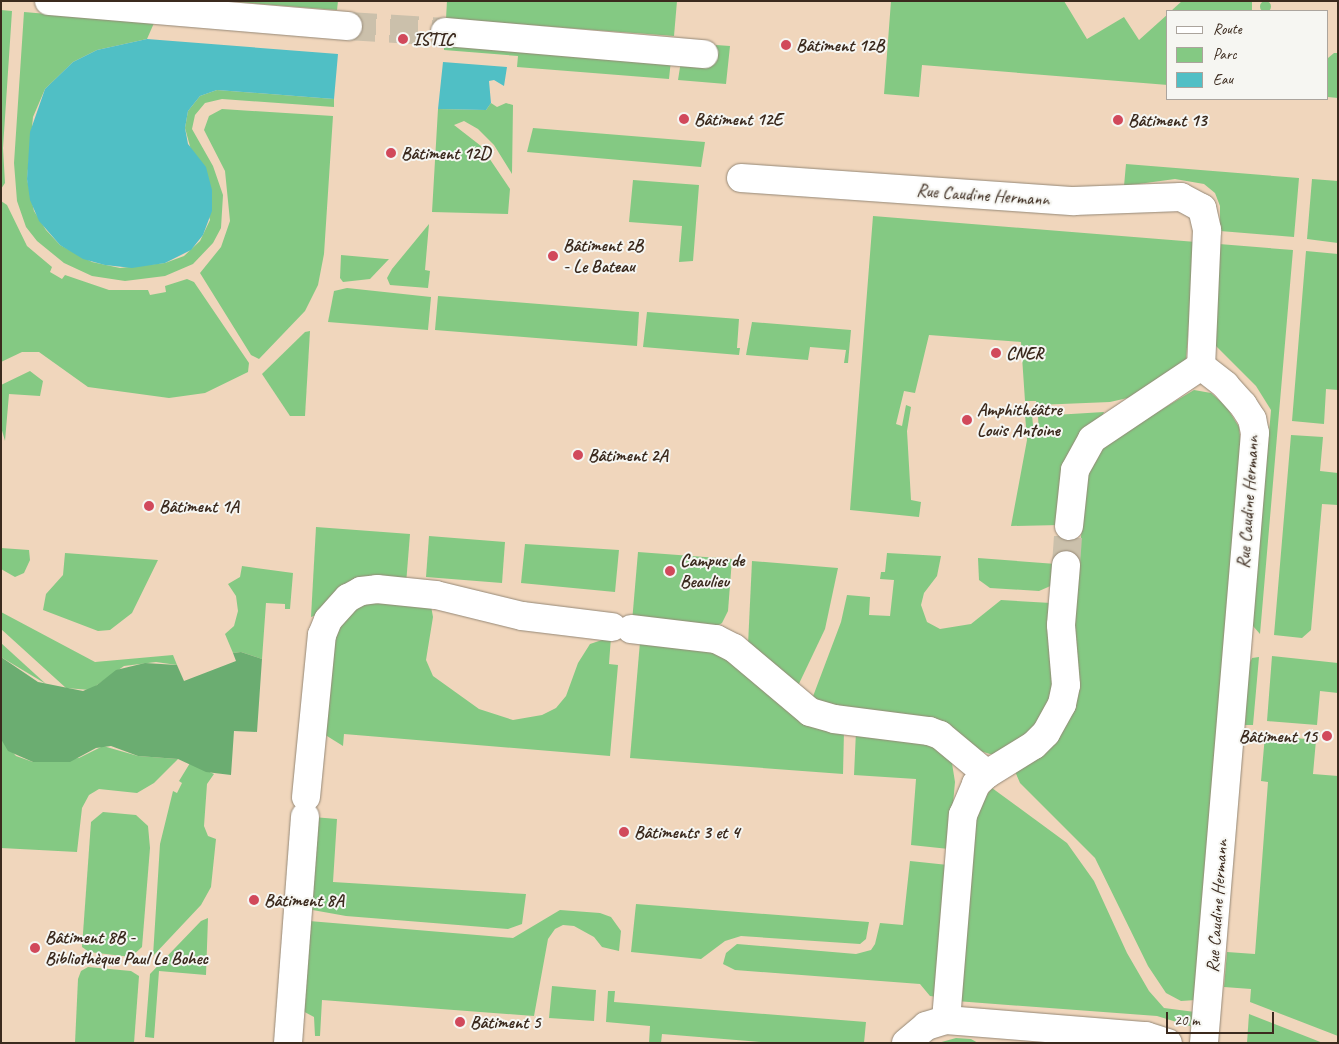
<!DOCTYPE html>
<meta charset="utf-8">
<style>
body{margin:0}
#map{position:relative;width:1339px;height:1044px;overflow:hidden;background:#efe6ce;font-family:Caveat,sans-serif}
div>[style]{position:absolute}
[style*='--x']{left:calc(var(--x)*1px);top:calc(var(--y)*1px);width:calc(var(--w)*1px);rotate:calc(var(--a)*1deg)}
.built>*{inset:0;background:#f0d6bc}
.green>*{inset:0;background:#84c983}
.round{border-radius:50%}
.forest>*{inset:0;background:#6bad71}
.water>*{inset:0;background:#50bfc5}
.minor-tunnel>*{height:28px;margin-top:-14px;transform-origin:0;background:repeating-linear-gradient(90deg,#cbc0ab 0 28px,transparent 0 42px)}
.roads{filter:drop-shadow(0 0 1px #958876) drop-shadow(0 0 1px #958876)}
.minor>*{height:28px;margin:-14px;padding:0 14px;transform-origin:14px;border-radius:14px;background:#fff}
.dots>*{width:14px;height:14px;translate:-50% -50%;box-sizing:border-box;border:2px solid #f6f6f2;border-radius:50%}
span{translate:-50% -50%;white-space:nowrap;text-align:center;line-height:1.15;-webkit-text-stroke:4px #f6f6f2;paint-order:stroke}
.poi-label{font-size:18px;color:#3b2a1e;font-weight:700}
.left{translate:0 -50%;text-align:left}
.right{translate:-100% -50%;text-align:right}
.street-label{font-size:18px;color:#3b2a1e}
.frame{position:absolute;inset:0;border:2px solid #3b2a1e;pointer-events:none}
.legend{position:absolute;left:1166px;top:10px;width:162px;height:90px;box-sizing:border-box;background:#f6f6f2;border:1px solid #aba49d;margin:0;padding:6px 9px;list-style:none;font-size:15px;color:#3b2a1e}
.legend li{display:flex;align-items:center;gap:10px;height:25px}
.legend b{width:25px;border:1px solid #aba49d}
.scale{position:absolute;left:1166px;top:1012px;width:108px;height:22px;box-sizing:border-box;border:2px solid #3b2a1e;border-top:0;padding-left:6px;font-size:15px;line-height:18px;white-space:nowrap;color:#3b2a1e;-webkit-text-stroke:4px #f6f6f2;paint-order:stroke}
</style>
<div id="map">
<div class="built">
<div style="clip-path:polygon(evenodd,1px 1px,1338px 1px,1338px 1043px,1px 1043px,1px 1px,1168px 11px,1328px 11px,1328px 99px,1168px 99px,1168px 11px)"></div>
</div>
<div class="green">
<div class="round" style="left:1259.5px;top:0.5px;width:11px;height:11px"></div>
<div style="clip-path:polygon(224px 1px,338px 1px,337px 10px)"></div>
<div style="clip-path:polygon(447px 1px,677px 1px,674px 36px,446px 19px)"></div>
<div style="clip-path:polygon(891px 1px,1064px 1px,1087px 39px,1124px 17px,1139px 40px,1168px 14px,1168px 85px,922px 65px,919px 97px,884px 94px)"></div>
<div style="clip-path:polygon(1182px 1px,1252px 1px,1252px 11px,1171px 11px)"></div>
<div style="clip-path:polygon(1px 10px,12px 11px,3px 148px,5px 183px,1px 189px)"></div>
<div style="clip-path:polygon(24px 12px,154px 23px,147px 39px,97px 50px,73px 62px,45px 89px,33px 117px,27px 179px,34px 211px,46px 230px,60px 245px,92px 262px,120px 268px,165px 263px,184px 256px,200px 241px,210px 220px,185px 128px,188px 111px,200px 96px,217px 90px,334px 99px,334px 107px,222px 99px,205px 103px,195px 115px,192px 129px,213px 166px,223px 195px,221px 228px,213px 243px,193px 264px,165px 276px,125px 281px,92px 276px,64px 263px,37px 241px,26px 227px,17px 201px,14px 163px)"></div>
<div style="clip-path:polygon(444px 43px,671px 60px,669px 79px,517px 67px,518px 56px,444px 50px)"></div>
<div style="clip-path:polygon(716px 45px,730px 46px,726px 84px,678px 80px,681px 61px,713px 64px)"></div>
<div style="clip-path:polygon(1334px 53px,1338px 53px,1338px 98px,1328px 97px,1328px 58px)"></div>
<div style="clip-path:polygon(491px 103px,497px 107px,506px 103px,513px 105px,512px 174px,494px 145px,478px 129px,464px 121px,454px 125px,481px 146px,510px 189px,508px 214px,432px 212px,438px 109px,486px 110px)"></div>
<div style="clip-path:polygon(222px 109px,333px 116px,324px 254px,318px 285px,305px 311px,259px 359px,251px 355px,200px 273px,221px 247px,230px 221px,225px 171px,204px 130px,209px 116px)"></div>
<div style="clip-path:polygon(533px 128px,705px 142px,701px 167px,527px 152px)"></div>
<div style="clip-path:polygon(1126px 164px,1299px 178px,1294px 237px,1220px 231px,1220px 206px,1215px 193px,1204px 184px,1175px 179px,1124px 186px)"></div>
<div style="clip-path:polygon(1312px 179px,1338px 181px,1338px 243px,1307px 239px)"></div>
<div style="clip-path:polygon(633px 180px,699px 185px,693px 261px,679px 262px,682px 226px,629px 222px)"></div>
<div style="clip-path:polygon(1px 201px,7px 205px,27px 246px,52px 267px,50px 272px,62px 279px,65px 275px,109px 290px,148px 290px,150px 295px,166px 292px,165px 286px,187px 279px,194px 282px,249px 363px,248px 372px,205px 393px,169px 398px,88px 387px,39px 352px,22px 352px,1px 362px)"></div>
<div style="clip-path:polygon(873px 216px,1196px 242px,1186px 359px,1183px 366px,1132px 397px,1110px 402px,1037px 405px,1036px 401px,1025px 401px,1021px 342px,929px 335px,915px 393px,904px 391px,896px 424px,902px 426px,906px 405px,911px 407px,907px 431px,911px 500px,921px 502px,919px 517px,850px 510px)"></div>
<div style="clip-path:polygon(429px 224px,425px 270px,430px 271px,428px 288px,390px 285px,387px 278px,392px 269px)"></div>
<div style="clip-path:polygon(1219px 244px,1293px 250px,1260px 634px,1253px 626px,1253px 618px,1271px 410px,1256px 386px,1216px 346px,1213px 335px)"></div>
<div style="clip-path:polygon(1306px 251px,1338px 254px,1338px 390px,1326px 389px,1324px 424px,1292px 421px)"></div>
<div style="clip-path:polygon(341px 255px,386px 259px,389px 259px,370px 279px,343px 282px,340px 278px)"></div>
<div style="clip-path:polygon(347px 288px,431px 297px,428px 330px,328px 322px,334px 291px)"></div>
<div style="clip-path:polygon(438px 296px,639px 312px,637px 346px,435px 330px)"></div>
<div style="clip-path:polygon(647px 312px,739px 319px,737px 348px,740px 348px,739px 355px,643px 347px)"></div>
<div style="clip-path:polygon(752px 322px,851px 330px,848px 363px,844px 363px,846px 350px,810px 347px,808px 360px,746px 355px)"></div>
<div style="clip-path:polygon(310px 331px,305px 416px,290px 416px,262px 374px,305px 332px)"></div>
<div style="clip-path:polygon(30px 371px,43px 381px,40px 396px,9px 394px,5px 441px,1px 427px,1px 385px)"></div>
<div style="clip-path:polygon(1194px 390px,1211px 393px,1226px 406px,1239px 427px,1241px 445px,1196px 1000px,1181px 1001px,1166px 993px,1148px 966px,1095px 858px,1020px 783px,1014px 769px,1033px 757px,1071px 632px,1082px 527px,1082px 489px,1094px 450px)"></div>
<div style="clip-path:polygon(1104px 412px,1060px 525px,1011px 526px,1027px 440px,1025px 414px,1032px 415px,1034px 435px,1039px 434px,1038px 416px)"></div>
<div style="clip-path:polygon(1291px 435px,1323px 437px,1320px 471px,1338px 473px,1338px 505px,1322px 504px,1311px 630px,1302px 638px,1274px 635px)"></div>
<div style="clip-path:polygon(316px 527px,410px 534px,406px 584px,311px 617px)"></div>
<div style="clip-path:polygon(429px 536px,505px 542px,502px 583px,426px 577px)"></div>
<div style="clip-path:polygon(525px 544px,619px 550px,615px 592px,521px 583px)"></div>
<div style="clip-path:polygon(1px 548px,29px 550px,30px 560px,24px 573px,15px 577px,1px 569px)"></div>
<div style="clip-path:polygon(638px 552px,732px 559px,728px 611px,722px 623px,717px 626px,632px 622px)"></div>
<div style="clip-path:polygon(65px 553px,158px 560px,132px 613px,110px 630px,98px 631px,43px 610px,46px 594px,63px 575px)"></div>
<div style="clip-path:polygon(887px 553px,941px 556px,937px 576px,924px 593px,921px 605px,927px 622px,940px 629px,971px 624px,1001px 600px,1051px 603px,1058px 681px,1037px 728px,999px 754px,990px 754px,812px 699px,841px 622px,847px 595px,870px 597px,869px 615px,890px 616px,894px 580px,880px 579px,881px 572px,885px 572px)"></div>
<div style="clip-path:polygon(978px 558px,1056px 564px,1055px 584px,1039px 591px,990px 588px,979px 580px)"></div>
<div style="clip-path:polygon(752px 561px,838px 568px,825px 629px,796px 690px,748px 645px)"></div>
<div style="clip-path:polygon(242px 566px,293px 573px,290px 609px,285px 609px,285px 604px,266px 603px,262px 659px,241px 652px,233px 653px,225px 634px,234px 626px,238px 611px,236px 596px,228px 584px,240px 577px)"></div>
<div style="clip-path:polygon(364px 598px,431px 606px,433px 617px,426px 660px,433px 676px,479px 709px,513px 720px,542px 715px,556px 708px,566px 696px,578px 663px,590px 644px,611px 637px,609px 664px,618px 665px,610px 756px,344px 734px,343px 746px,319px 731px,327px 642px)"></div>
<div style="clip-path:polygon(1px 612px,95px 662px,173px 655px,177px 665px,156px 662px,124px 666px,90px 690px,66px 688px,1px 629px)"></div>
<div style="clip-path:polygon(640px 642px,710px 647px,844px 731px,843px 774px,630px 758px)"></div>
<div style="clip-path:polygon(1px 643px,46px 684px,1px 657px)"></div>
<div style="clip-path:polygon(1272px 656px,1338px 663px,1338px 693px,1320px 691px,1317px 725px,1267px 721px)"></div>
<div style="clip-path:polygon(1259px 657px,1253px 725px,1245px 725px,1248px 667px,1252px 658px)"></div>
<div style="clip-path:polygon(856px 731px,921px 737px,951px 757px,955px 782px,949px 849px,911px 845px,916px 779px,854px 775px)"></div>
<div style="clip-path:polygon(1265px 735px,1316px 740px,1313px 774px,1338px 776px,1338px 1036px,1250px 1002px,1251px 989px,1224px 987px,1227px 952px,1255px 954px,1268px 782px,1261px 781px)"></div>
<div style="clip-path:polygon(1px 739px,16px 756px,33px 762px,79px 758px,103px 746px,138px 756px,178px 759px,154px 783px,137px 793px,99px 789px,89px 795px,82px 808px,77px 852px,1px 848px)"></div>
<div style="clip-path:polygon(190px 763px,214px 774px,207px 784px,204px 826px,208px 836px,216px 839px,211px 887px,201px 905px,153px 956px,160px 844px,173px 791px,177px 793px,182px 783px,179px 781px)"></div>
<div style="clip-path:polygon(992px 788px,1067px 843px,1094px 881px,1127px 953px,1149px 991px,1164px 1008px,1195px 1012px,1193px 1027px,1157px 1016px,956px 1001px,970px 832px,984px 799px)"></div>
<div style="clip-path:polygon(103px 812px,136px 815px,148px 826px,150px 848px,142px 947px,131px 957px,89px 952px,82px 947px,91px 822px)"></div>
<div style="clip-path:polygon(313px 817px,337px 819px,333px 882px,526px 894px,522px 924px,508px 929px,346px 916px,307px 909px)"></div>
<div style="clip-path:polygon(910px 861px,948px 865px,937px 997px,930px 996px,920px 984px,735px 970px,723px 964px,726px 953px,737px 944px,856px 954px,871px 950px,875px 944px,880px 923px,903px 925px)"></div>
<div style="clip-path:polygon(636px 904px,869px 922px,866px 939px,860px 944px,741px 936px,725px 941px,701px 959px,631px 952px)"></div>
<div style="clip-path:polygon(560px 910px,600px 913px,611px 917px,621px 931px,619px 951px,602px 947px,594px 937px,574px 926px,563px 925px,555px 929px,548px 939px,534px 1016px,322px 1000px,320px 1036px,315px 1036px,314px 1017px,299px 1009px,309px 921px,513px 938px)"></div>
<div style="clip-path:polygon(208px 918px,206px 975px,159px 971px,154px 1038px,145px 1037px,150px 974px,201px 921px)"></div>
<div style="clip-path:polygon(88px 967px,131px 971px,139px 976px,134px 1043px,75px 1043px,78px 979px,81px 971px)"></div>
<div style="clip-path:polygon(552px 986px,596px 990px,594px 1021px,549px 1018px)"></div>
<div style="clip-path:polygon(608px 991px,615px 991px,614px 1002px,866px 1022px,864px 1043px,773px 1043px,662px 1034px,661px 1043px,649px 1043px,650px 1026px,606px 1022px)"></div>
<div style="clip-path:polygon(1249px 1014px,1323px 1043px,1247px 1043px)"></div>
<div style="clip-path:polygon(956px 1038px,971px 1039px,978px 1043px,938px 1043px)"></div>
</div>
<div class="forest">
<div style="clip-path:polygon(241px 652px,262px 659px,257px 732px,234px 731px,231px 775px,206px 772px,178px 759px,138px 756px,111px 746px,96px 748px,70px 762px,33px 762px,8px 751px,1px 739px,1px 657px,38px 682px,83px 691px,97px 685px,116px 670px,145px 663px,177px 665px,184px 681px,236px 661px,233px 653px)"></div>
</div>
<div class="water">
<div style="clip-path:polygon(147px 39px,338px 54px,334px 99px,217px 90px,200px 96px,188px 111px,185px 128px,188px 144px,206px 167px,212px 190px,212px 211px,203px 235px,191px 250px,165px 263px,132px 268px,105px 265px,83px 259px,60px 245px,39px 221px,30px 200px,27px 179px,30px 132px,45px 89px,73px 62px,97px 50px)"></div>
<div style="clip-path:polygon(443px 62px,507px 67px,504px 86px,494px 80px,489px 81px,491px 103px,486px 110px,438px 109px)"></div>
</div>
<div class="minor-tunnel">
<div style="--x:348;--y:26;--w:97;--a:3.5"></div>
<div style="--x:1066;--y:565;--w:39;--a:-86"></div>
</div>
<div class="roads">
<div class="minor">
<div style="--x:49;--y:1;--w:300;--a:4.8"></div>
<div style="--x:445;--y:32;--w:260;--a:4.9"></div>
<div style="--x:741;--y:178;--w:334;--a:4"></div>
<div style="--x:1074;--y:201;--w:107;--a:-2.1"></div>
<div style="--x:1181;--y:197;--w:24;--a:28"></div>
<div style="--x:1202;--y:208;--w:23;--a:77"></div>
<div style="--x:1207;--y:230;--w:136;--a:92.5"></div>
<div style="--x:1201;--y:366;--w:31;--a:38"></div>
<div style="--x:1225;--y:385;--w:27;--a:48"></div>
<div style="--x:1243;--y:405;--w:17;--a:57"></div>
<div style="--x:1252;--y:419;--w:14;--a:78"></div>
<div style="--x:1255;--y:433;--w:612;--a:94.78"></div>
<div style="--x:1069;--y:526;--w:56;--a:-83.9"></div>
<div style="--x:1075;--y:470;--w:35;--a:-61"></div>
<div style="--x:1092;--y:439;--w:131;--a:-33.8"></div>
<div style="--x:631;--y:629;--w:86;--a:6.7"></div>
<div style="--x:716;--y:639;--w:20;--a:27"></div>
<div style="--x:734;--y:648;--w:99;--a:40.1"></div>
<div style="--x:810;--y:712;--w:25;--a:16"></div>
<div style="--x:834;--y:719;--w:96;--a:7.2"></div>
<div style="--x:929;--y:731;--w:12;--a:20"></div>
<div style="--x:940;--y:735;--w:61;--a:39.7"></div>
<div style="--x:306;--y:797;--w:163;--a:-84.4"></div>
<div style="--x:322;--y:635;--w:16;--a:-68"></div>
<div style="--x:328;--y:620;--w:30;--a:-48"></div>
<div style="--x:348;--y:598;--w:15;--a:-28"></div>
<div style="--x:361;--y:591;--w:16;--a:-7"></div>
<div style="--x:377;--y:589;--w:59;--a:5.8"></div>
<div style="--x:436;--y:595;--w:89;--a:13.7"></div>
<div style="--x:522;--y:616;--w:91;--a:7"></div>
<div style="--x:946;--y:1020;--w:206;--a:-85.3"></div>
<div style="--x:963;--y:815;--w:34;--a:-67"></div>
<div style="--x:976;--y:784;--w:15;--a:-42"></div>
<div style="--x:987;--y:774;--w:55;--a:-31.7"></div>
<div style="--x:1034;--y:745;--w:17;--a:-45"></div>
<div style="--x:1046;--y:733;--w:33;--a:-61"></div>
<div style="--x:1062;--y:704;--w:19;--a:-78"></div>
<div style="--x:1066;--y:685;--w:60;--a:-94.8"></div>
<div style="--x:1061;--y:625;--w:60;--a:-85.2"></div>
<div style="--x:288;--y:1043;--w:227;--a:-85.7"></div>
<div style="--x:906;--y:1043;--w:26;--a:-40"></div>
<div style="--x:926;--y:1026;--w:21;--a:-17"></div>
<div style="--x:946;--y:1020;--w:201;--a:4.6"></div>
<div style="--x:1146;--y:1036;--w:23;--a:18"></div>
</div>
</div>
<div class="dots">
<div style="left:403px;top:39px;background:#d1495b"></div>
<div style="left:786px;top:45px;background:#d1495b"></div>
<div style="left:684px;top:119px;background:#d1495b"></div>
<div style="left:1118px;top:120px;background:#d1495b"></div>
<div style="left:391px;top:153px;background:#d1495b"></div>
<div style="left:553px;top:256px;background:#d1495b"></div>
<div style="left:996px;top:353px;background:#d1495b"></div>
<div style="left:967px;top:420px;background:#d1495b"></div>
<div style="left:578px;top:455px;background:#d1495b"></div>
<div style="left:149px;top:506px;background:#d1495b"></div>
<div style="left:670px;top:571px;background:#d1495b"></div>
<div style="left:1327px;top:736px;background:#d1495b"></div>
<div style="left:624px;top:832px;background:#d1495b"></div>
<div style="left:254px;top:900px;background:#d1495b"></div>
<div style="left:35px;top:948px;background:#d1495b"></div>
<div style="left:460px;top:1022px;background:#d1495b"></div>
</div>
<div class="poi-label">
<span class="left" style="left:413px;top:39px">ISTIC</span>
<span class="left" style="left:796px;top:45px">Bâtiment 12B</span>
<span class="left" style="left:694px;top:119px">Bâtiment 12E</span>
<span class="left" style="left:1128px;top:120px">Bâtiment 13</span>
<span class="left" style="left:401px;top:153px">Bâtiment 12D</span>
<span class="left" style="left:563px;top:256px">Bâtiment 2B<br>- Le Bateau</span>
<span class="left" style="left:1006px;top:353px">CNER</span>
<span class="left" style="left:977px;top:420px">Amphithéâtre<br>Louis Antoine</span>
<span class="left" style="left:588px;top:455px">Bâtiment 2A</span>
<span class="left" style="left:159px;top:506px">Bâtiment 1A</span>
<span class="left" style="left:680px;top:571px">Campus de<br>Beaulieu</span>
<span class="right" style="left:1317px;top:736px">Bâtiment 15</span>
<span class="left" style="left:634px;top:832px">Bâtiments 3 et 4</span>
<span class="left" style="left:264px;top:900px">Bâtiment 8A</span>
<span class="left" style="left:45px;top:948px">Bâtiment 8B -<br>Bibliothèque Paul Le Bohec</span>
<span class="left" style="left:470px;top:1022px">Bâtiment 5</span>
</div>
<div class="street-label">
<span style="left:983px;top:195px;rotate:4deg">Rue Caudine Hermann</span>
<span style="left:1248px;top:502px;rotate:-86deg">Rue Caudine Hermann</span>
<span style="left:1217px;top:906px;rotate:-86deg">Rue Caudine Hermann</span>
</div>
<div class="frame"></div>
<ul class="legend">
<li><b style="height:6px;background:#fff"></b>Route</li>
<li><b style="height:14px;background:#84c983"></b>Parc</li>
<li><b style="height:14px;background:#50bfc5"></b>Eau</li>
</ul>
<div class="scale">20 m</div>
</div>
